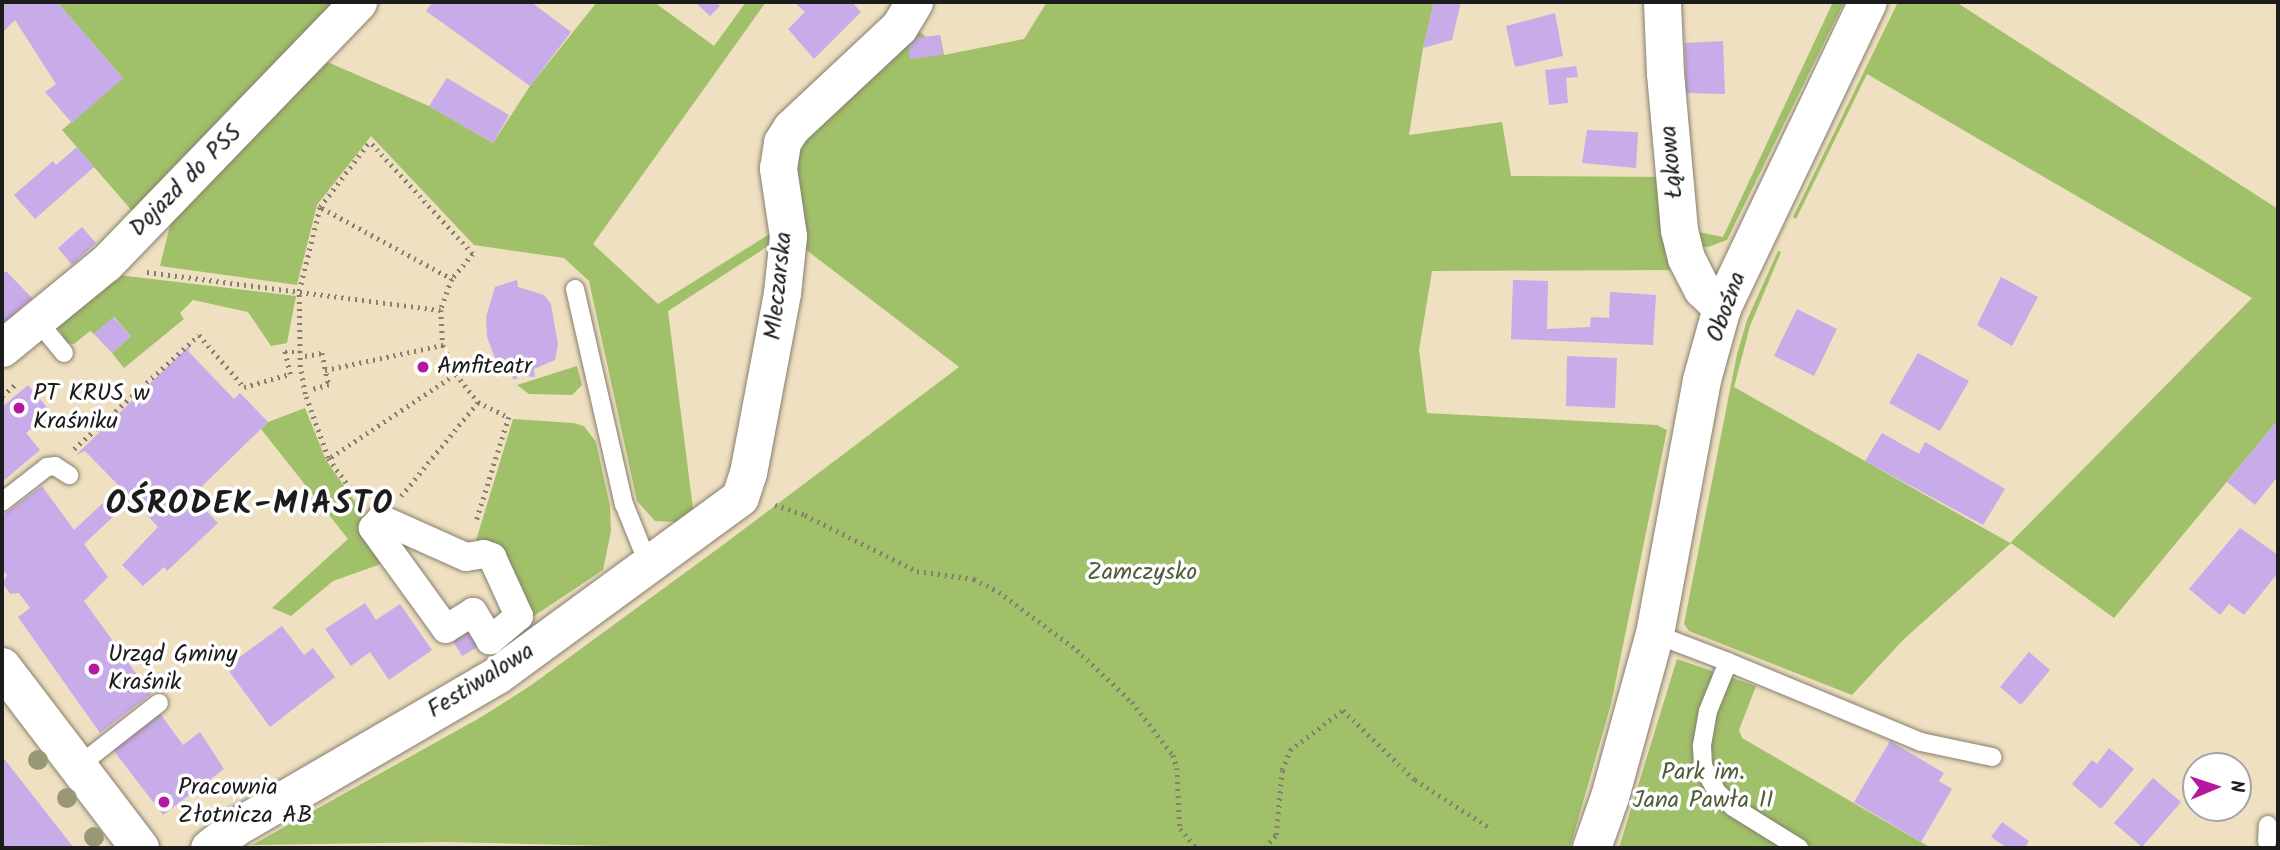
<!DOCTYPE html>
<meta charset="utf-8">
<style>
body{margin:0}
#map{position:relative;width:2280px;height:850px;overflow:hidden;background:#efe0c1;font-family:Kalam,sans-serif}
div>[style]{position:absolute}
[style*='--x']{left:calc(var(--x)*1px);top:calc(var(--y)*1px);width:calc(var(--w)*1px);rotate:calc(var(--a)*1deg)}
.green>*{inset:0;background:#a0c069}
.building>*{inset:0;background:#c8abe9}
.path>*{height:4.5px;margin-top:-2.25px;transform-origin:0;background:repeating-linear-gradient(90deg,#867e6e 0 2px,transparent 0 7px)}
.roads{filter:drop-shadow(0 0 2px #867e6e) drop-shadow(0 0 2px #867e6e)}
.service>*{height:18px;margin:-9px;padding:0 9px;transform-origin:9px;border-radius:9px;background:#fff}
.pedestrian>*{height:28px;margin:-14px;padding:0 14px;transform-origin:14px;border-radius:14px;background:#fff}
.minor>*{height:37px;margin:-18.5px;padding:0 18.5px;transform-origin:18.5px;border-radius:18.5px;background:#fff}
.tertiary>*{height:38px;margin:-19px;padding:0 19px;transform-origin:19px;border-radius:19px;background:#fff}
.trees>*{width:20px;height:20px;margin:-10px;border-radius:50%;background:#989877}
.dots>*{width:19px;height:19px;translate:-50% -50%;box-sizing:border-box;border:4px solid #fff;border-radius:50%}
span{translate:-50% -50%;white-space:nowrap;text-align:center;line-height:1.15;-webkit-text-stroke:7px #fff;paint-order:stroke}
.street-label{font-size:24px;color:#1c1c1c}
.poi-label{font-size:24px;color:#1c1c1c}
.left{translate:0 -50%;text-align:left}
.park-label{font-size:24px;color:#515e3b}
.district-label{font-size:32px;color:#1c1c1c;font-weight:700;letter-spacing:2px}
.frame{position:absolute;inset:0;border:4px solid #1c1c1c;pointer-events:none}
.north{position:absolute;left:2182px;top:752px;width:70px;height:70px;box-sizing:border-box;background:#fff;border:2px solid #a4a4a4;border-radius:50%;rotate:88deg;font-size:19px;font-weight:700;line-height:28px;text-align:center;color:#1c1c1c}
.north::after{content:'';display:block;margin:auto;width:24px;height:32px;background:#b5179e;clip-path:polygon(50% 0,100% 100%,50% 72%,0 100%)}
</style>
<div id="map">
<div class="green">
<div style="clip-path:polygon(57px 2px,338px 2px,133px 212px,62px 130px,123px 78px)"></div>
<div style="clip-path:polygon(597px 2px,654px 2px,714px 46px,746px 2px,766px 2px,593px 244px,658px 304px,779px 228px,779px 239px,668px 311px,693px 509px,676px 522px,655px 521px,637px 501px,589px 281px,564px 258px,474px 245px,371px 136px,317px 205px,297px 285px,160px 266px,171px 221px,325px 61px,429px 106px,493px 143px,530px 86px)"></div>
<div style="clip-path:polygon(1047px 2px,1434px 2px,1423px 48px,1409px 135px,1502px 122px,1511px 176px,1665px 177px,1679px 270px,1432px 271px,1419px 350px,1427px 413px,1657px 425px,1667px 430px,1611px 704px,1570px 848px,693px 848px,445px 842px,252px 845px,483px 716px,530px 686px,727px 542px,959px 367px,796px 242px,790px 157px,887px 46px,920px 32px,926px 37px,940px 35px,944px 55px,1024px 39px)"></div>
<div style="clip-path:polygon(1833px 2px,1844px 2px,1727px 240px,1708px 247px,1696px 246px,1684px 229px,1723px 237px)"></div>
<div style="clip-path:polygon(1898px 2px,1956px 2px,2278px 209px,2278px 420px,2114px 618px,2011px 543px,1903px 640px,1852px 695px,1689px 631px,1684px 624px,1737px 354px,1747px 320px,1778px 251px,1781px 252px,1750px 326px,1734px 387px,2010px 543px,2252px 298px,1867px 74px,1796px 219px,1793px 217px)"></div>
<div style="clip-path:polygon(118px 275px,296px 296px,287px 343px,271px 346px,248px 312px,193px 300px,180px 313px,184px 319px,124px 368px,112px 353px,131px 336px,114px 317px,94px 334px,90px 331px,74px 344px,66px 343px,58px 326px)"></div>
<div style="clip-path:polygon(577px 366px,582px 385px,572px 395px,529px 394px,517px 385px)"></div>
<div style="clip-path:polygon(305px 408px,326px 460px,395px 559px,333px 581px,291px 616px,272px 608px,348px 539px,261px 429px,268px 422px)"></div>
<div style="clip-path:polygon(513px 419px,573px 423px,584px 426px,596px 442px,610px 506px,611px 531px,603px 570px,522px 624px,475px 544px)"></div>
<div style="clip-path:polygon(1677px 659px,1756px 686px,1739px 730px,1742px 738px,1931px 848px,1619px 848px)"></div>
</div>
<div class="building">
<div style="clip-path:polygon(2px 2px,57px 2px,123px 78px,72px 123px,45px 92px,56px 84px,15px 20px,2px 33px)"></div>
<div style="clip-path:polygon(433px 2px,531px 2px,571px 32px,530px 86px,426px 11px)"></div>
<div style="clip-path:polygon(695px 2px,715px 2px,720px 6px,710px 16px)"></div>
<div style="clip-path:polygon(794px 2px,852px 2px,861px 12px,814px 59px,788px 29px,805px 12px)"></div>
<div style="clip-path:polygon(1434px 2px,1461px 2px,1452px 40px,1423px 48px)"></div>
<div style="clip-path:polygon(1555px 13px,1563px 56px,1515px 67px,1506px 26px)"></div>
<div style="clip-path:polygon(940px 35px,943px 55px,910px 59px,908px 39px)"></div>
<div style="clip-path:polygon(1723px 41px,1725px 94px,1686px 93px,1685px 43px)"></div>
<div style="clip-path:polygon(1576px 66px,1578px 77px,1566px 78px,1568px 103px,1549px 105px,1545px 70px)"></div>
<div style="clip-path:polygon(447px 78px,509px 115px,493px 143px,429px 106px)"></div>
<div style="clip-path:polygon(1587px 130px,1638px 132px,1636px 168px,1582px 163px)"></div>
<div style="clip-path:polygon(77px 147px,94px 167px,35px 219px,14px 195px,53px 161px,56px 165px)"></div>
<div style="clip-path:polygon(82px 227px,96px 243px,72px 265px,58px 248px)"></div>
<div style="clip-path:polygon(6px 271px,32px 298px,2px 325px,2px 275px)"></div>
<div style="clip-path:polygon(2001px 277px,2038px 297px,2012px 346px,1977px 325px)"></div>
<div style="clip-path:polygon(517px 280px,518px 287px,544px 295px,551px 304px,558px 345px,555px 360px,534px 369px,535px 377px,515px 375px,518px 378px,514px 380px,503px 363px,499px 364px,494px 356px,487px 337px,486px 317px,495px 287px)"></div>
<div style="clip-path:polygon(1513px 280px,1548px 281px,1547px 329px,1590px 327px,1591px 317px,1609px 318px,1610px 292px,1656px 295px,1653px 345px,1511px 339px)"></div>
<div style="clip-path:polygon(1797px 309px,1837px 329px,1814px 376px,1774px 356px)"></div>
<div style="clip-path:polygon(113px 317px,131px 336px,112px 353px,94px 334px)"></div>
<div style="clip-path:polygon(192px 343px,188px 351px,234px 399px,240px 393px,268px 422px,192px 496px,218px 523px,167px 571px,164px 567px,143px 586px,122px 565px,158px 527px,132px 499px,84px 544px,108px 577px,84px 601px,151px 694px,100px 733px,18px 617px,30px 608px,19px 593px,10px 594px,3px 583px,7px 575px,2px 569px,2px 516px,42px 486px,74px 530px,120px 487px,85px 451px,76px 455px)"></div>
<div style="clip-path:polygon(1918px 353px,1969px 381px,1940px 431px,1889px 403px)"></div>
<div style="clip-path:polygon(1567px 356px,1617px 358px,1615px 408px,1566px 406px)"></div>
<div style="clip-path:polygon(28px 385px,51px 412px,26px 433px,40px 450px,2px 482px,2px 407px)"></div>
<div style="clip-path:polygon(2278px 420px,2278px 476px,2255px 505px,2227px 482px)"></div>
<div style="clip-path:polygon(1882px 433px,1919px 454px,1925px 442px,2005px 489px,1983px 525px,1865px 461px)"></div>
<div style="clip-path:polygon(2240px 528px,2278px 555px,2278px 573px,2244px 615px,2229px 604px,2220px 615px,2189px 589px)"></div>
<div style="clip-path:polygon(365px 603px,376px 620px,400px 604px,432px 650px,389px 680px,370px 652px,351px 666px,325px 629px)"></div>
<div style="clip-path:polygon(473px 612px,490px 640px,462px 656px,446px 629px)"></div>
<div style="clip-path:polygon(282px 626px,304px 655px,313px 648px,335px 677px,270px 727px,226px 667px)"></div>
<div style="clip-path:polygon(2029px 652px,2050px 670px,2021px 705px,2000px 687px)"></div>
<div style="clip-path:polygon(156px 708px,183px 745px,200px 732px,224px 769px,163px 815px,111px 747px)"></div>
<div style="clip-path:polygon(1890px 741px,1944px 773px,1939px 781px,1952px 789px,1921px 842px,1854px 802px)"></div>
<div style="clip-path:polygon(2109px 748px,2134px 769px,2101px 809px,2072px 784px,2092px 760px,2097px 764px)"></div>
<div style="clip-path:polygon(2px 756px,74px 848px,2px 848px)"></div>
<div style="clip-path:polygon(2153px 778px,2181px 802px,2142px 847px,2114px 823px)"></div>
<div style="clip-path:polygon(2002px 822px,2029px 841px,2024px 848px,2007px 848px,1991px 837px)"></div>
</div>
<div class="path">
<div style="--x:372;--y:144;--w:149;--a:47.4"></div>
<div style="--x:473;--y:254;--w:33;--a:130"></div>
<div style="--x:452;--y:279;--w:33;--a:110"></div>
<div style="--x:441;--y:310;--w:35;--a:87"></div>
<div style="--x:443;--y:345;--w:32;--a:66"></div>
<div style="--x:456;--y:374;--w:36;--a:52"></div>
<div style="--x:478;--y:402;--w:34;--a:26"></div>
<div style="--x:509;--y:417;--w:110;--a:107.4"></div>
<div style="--x:322;--y:208;--w:148;--a:28.6"></div>
<div style="--x:147;--y:272;--w:296;--a:7.4"></div>
<div style="--x:305;--y:356;--w:17;--a:-10"></div>
<div style="--x:322;--y:353;--w:33;--a:78"></div>
<div style="--x:329;--y:385;--w:20;--a:165"></div>
<div style="--x:325;--y:370;--w:121;--a:-12"></div>
<div style="--x:2;--y:396;--w:21;--a:-41"></div>
<div style="--x:74;--y:449;--w:169;--a:-42.4"></div>
<div style="--x:199;--y:335;--w:69;--a:49.1"></div>
<div style="--x:244;--y:387;--w:48;--a:-15.8"></div>
<div style="--x:290;--y:374;--w:23;--a:-103"></div>
<div style="--x:285;--y:352;--w:15;--a:0"></div>
<div style="--x:331;--y:457;--w:150;--a:-33.6"></div>
<div style="--x:401;--y:496;--w:122;--a:-50.7"></div>
<div style="--x:358;--y:500;--w:52;--a:-125.5"></div>
<div style="--x:328;--y:458;--w:68;--a:-109.8"></div>
<div style="--x:305;--y:394;--w:27;--a:-100"></div>
<div style="--x:300;--y:367;--w:76;--a:-90.8"></div>
<div style="--x:299;--y:291;--w:87;--a:-76"></div>
<div style="--x:320;--y:207;--w:83;--a:-52.9"></div>
<div style="--x:775;--y:505;--w:32;--a:18"></div>
<div style="--x:805;--y:515;--w:125;--a:26.6"></div>
<div style="--x:917;--y:571;--w:58;--a:8"></div>
<div style="--x:974;--y:579;--w:28;--a:27"></div>
<div style="--x:999;--y:592;--w:97;--a:36.6"></div>
<div style="--x:1077;--y:650;--w:76;--a:43.4"></div>
<div style="--x:1132;--y:702;--w:67;--a:52.3"></div>
<div style="--x:1173;--y:755;--w:14;--a:73"></div>
<div style="--x:1177;--y:768;--w:61;--a:87.2"></div>
<div style="--x:1180;--y:829;--w:25;--a:48"></div>
<div style="--x:1265;--y:848;--w:17;--a:-50"></div>
<div style="--x:1276;--y:835;--w:65;--a:-84.7"></div>
<div style="--x:1282;--y:770;--w:22;--a:-68"></div>
<div style="--x:1290;--y:750;--w:66;--a:-37"></div>
<div style="--x:1343;--y:710;--w:100;--a:44.2"></div>
<div style="--x:1415;--y:780;--w:91;--a:32.5"></div>
</div>
<div class="roads">
<div class="service">
<div style="--x:575;--y:289;--w:221;--a:77.2"></div>
<div style="--x:624;--y:504;--w:67;--a:68"></div>
<div style="--x:36;--y:319;--w:44;--a:50.5"></div>
<div style="--x:2;--y:502;--w:57;--a:-37.9"></div>
<div style="--x:47;--y:467;--w:8;--a:-7"></div>
<div style="--x:55;--y:466;--w:17;--a:33"></div>
<div style="--x:1655;--y:634;--w:78;--a:21"></div>
<div style="--x:1728;--y:662;--w:53;--a:112.2"></div>
<div style="--x:1708;--y:711;--w:36;--a:100"></div>
<div style="--x:1702;--y:746;--w:20;--a:87"></div>
<div style="--x:1703;--y:766;--w:30;--a:62"></div>
<div style="--x:1717;--y:792;--w:22;--a:43"></div>
<div style="--x:1733;--y:807;--w:78;--a:31.8"></div>
<div style="--x:1728;--y:662;--w:209;--a:22.5"></div>
<div style="--x:1921;--y:742;--w:73;--a:11.9"></div>
<div style="--x:77;--y:767;--w:104;--a:-38"></div>
<div style="--x:2267;--y:842;--w:17;--a:-87"></div>
</div>
<div class="pedestrian">
<div style="--x:381;--y:519;--w:93;--a:24.1"></div>
<div style="--x:466;--y:557;--w:18;--a:-9"></div>
<div style="--x:484;--y:554;--w:9;--a:21"></div>
<div style="--x:492;--y:557;--w:65;--a:65.4"></div>
<div style="--x:519;--y:616;--w:38;--a:140"></div>
<div style="--x:490;--y:640;--w:33;--a:-121"></div>
<div style="--x:473;--y:612;--w:32;--a:148"></div>
<div style="--x:446;--y:629;--w:125;--a:-125.9"></div>
<div style="--x:373;--y:528;--w:12;--a:-48"></div>
</div>
<div class="minor">
<div style="--x:1662;--y:2;--w:71;--a:87.6"></div>
<div style="--x:1665;--y:73;--w:158;--a:84.9"></div>
<div style="--x:1679;--y:230;--w:29;--a:76"></div>
<div style="--x:1686;--y:258;--w:35;--a:63"></div>
<div style="--x:1702;--y:289;--w:28;--a:44"></div>
<div style="--x:2;--y:348;--w:134;--a:-39.3"></div>
<div style="--x:106;--y:263;--w:363;--a:-46"></div>
<div style="--x:209;--y:848;--w:34;--a:-38"></div>
<div style="--x:236;--y:827;--w:302;--a:-30.2"></div>
<div style="--x:497;--y:675;--w:301;--a:-36.2"></div>
<div style="--x:740;--y:497;--w:25;--a:-72"></div>
<div style="--x:748;--y:473;--w:183;--a:-79.3"></div>
<div style="--x:782;--y:293;--w:57;--a:-84"></div>
<div style="--x:788;--y:236;--w:69;--a:-98.4"></div>
<div style="--x:778;--y:168;--w:26;--a:-81"></div>
<div style="--x:782;--y:142;--w:17;--a:-57"></div>
<div style="--x:791;--y:128;--w:148;--a:-43.1"></div>
<div style="--x:899;--y:27;--w:29;--a:-59"></div>
</div>
<div class="tertiary">
<div style="--x:2;--y:667;--w:228;--a:52.7"></div>
<div style="--x:1592;--y:848;--w:54;--a:-70.6"></div>
<div style="--x:1610;--y:797;--w:169;--a:-74.6"></div>
<div style="--x:1655;--y:634;--w:258;--a:-79.5"></div>
<div style="--x:1702;--y:380;--w:75;--a:-74.5"></div>
<div style="--x:1722;--y:308;--w:339;--a:-64.5"></div>
</div>
</div>
<div class="trees">
<div style="left:38px;top:760px"></div>
<div style="left:67px;top:798px"></div>
<div style="left:94px;top:837px"></div>
</div>
<div class="dots">
<div style="left:423px;top:367px;background:#b5179e"></div>
<div style="left:19px;top:408px;background:#b5179e"></div>
<div style="left:94px;top:669px;background:#b5179e"></div>
<div style="left:164px;top:802px;background:#b5179e"></div>
</div>
<div class="street-label">
<span style="left:1672px;top:162px;rotate:-95deg">Łąkowa</span>
<span style="left:186px;top:181px;rotate:-45deg">Dojazd do PSS</span>
<span style="left:779px;top:286px;rotate:-84deg">Mleczarska</span>
<span style="left:1727px;top:307px;rotate:-70deg">Oboźna</span>
<span style="left:481px;top:681px;rotate:-32deg">Festiwalowa</span>
</div>
<div class="poi-label">
<span class="left" style="left:437px;top:367px">Amfiteatr</span>
<span class="left" style="left:33px;top:408px">PT KRUS w<br>Kraśniku</span>
<span class="left" style="left:108px;top:669px">Urząd Gminy<br>Kraśnik</span>
<span class="left" style="left:178px;top:802px">Pracownia<br>Złotnicza AB</span>
</div>
<div class="park-label">
<span style="left:1142px;top:573px">Zamczysko</span>
<span style="left:1703px;top:787px">Park im.<br>Jana Pawła II</span>
</div>
<div class="district-label">
<span style="left:250px;top:505px">OŚRODEK-MIASTO</span>
</div>
<div class="frame"></div>
<div class="north">N</div>
</div>
